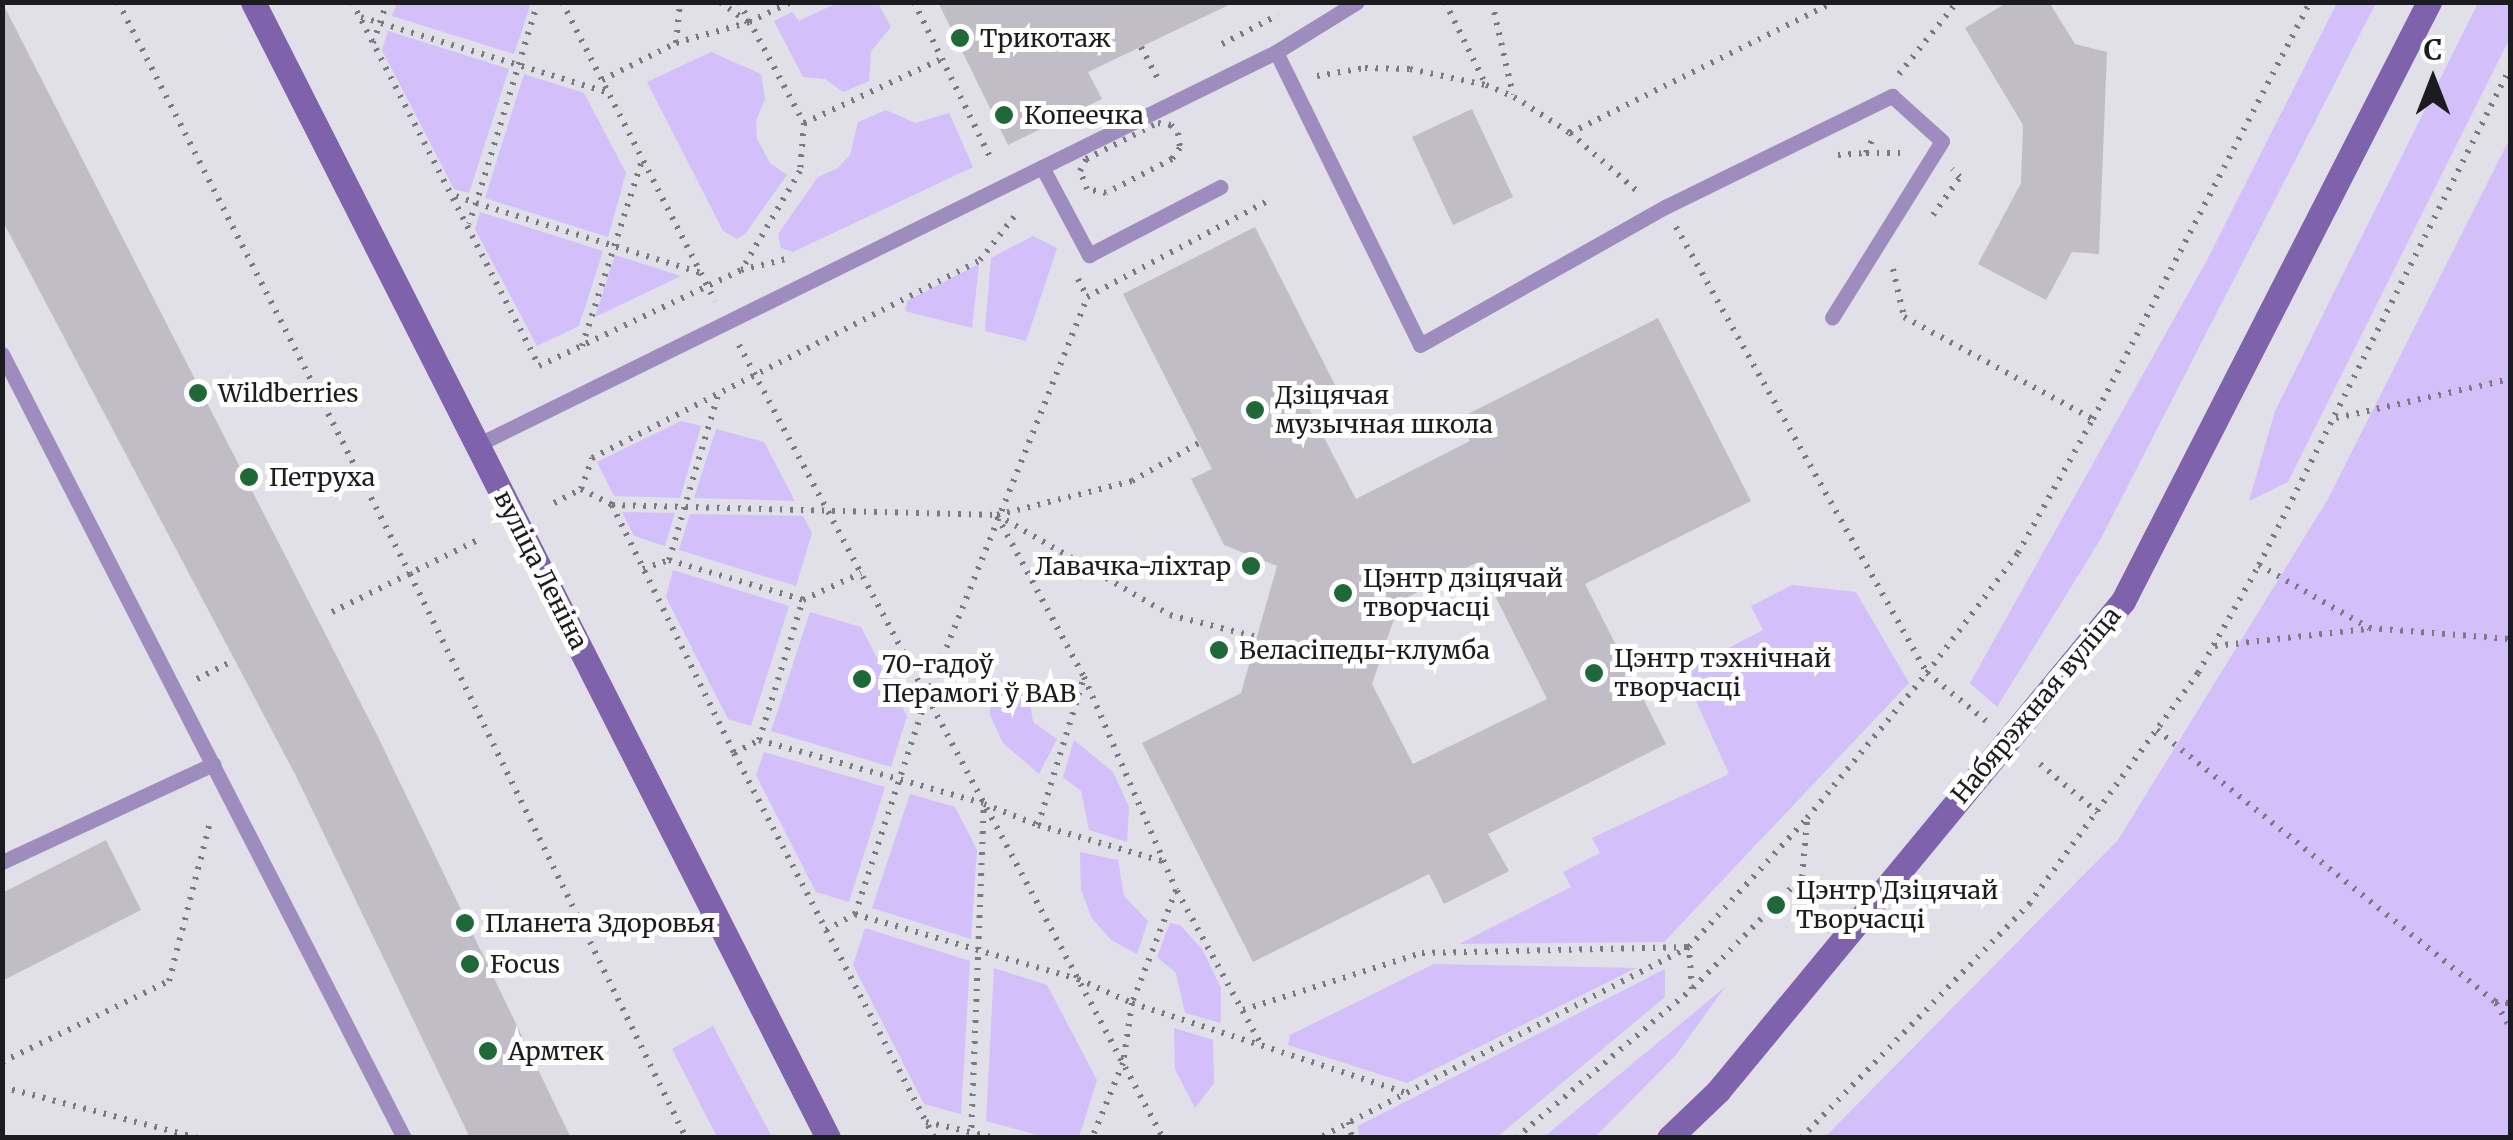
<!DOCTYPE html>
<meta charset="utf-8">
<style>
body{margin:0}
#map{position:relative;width:2513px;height:1140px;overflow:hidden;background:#e1dfe8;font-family:Merriweather,serif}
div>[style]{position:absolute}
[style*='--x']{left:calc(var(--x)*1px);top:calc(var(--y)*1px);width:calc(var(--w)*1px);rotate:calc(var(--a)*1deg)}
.green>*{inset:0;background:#d3bff9}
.building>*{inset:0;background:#c0bdc6}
.path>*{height:6px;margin-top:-3px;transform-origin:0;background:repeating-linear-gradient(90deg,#7c7a81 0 2.5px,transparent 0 10.5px)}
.lane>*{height:15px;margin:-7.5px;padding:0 7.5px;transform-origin:7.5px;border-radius:7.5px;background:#9e8cbe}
.secondary>*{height:25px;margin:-12.5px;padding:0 12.5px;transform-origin:12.5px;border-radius:12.5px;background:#7e62ab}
.dots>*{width:28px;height:28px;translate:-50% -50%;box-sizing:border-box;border:5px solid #fff;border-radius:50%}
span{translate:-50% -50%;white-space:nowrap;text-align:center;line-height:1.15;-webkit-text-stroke:10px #fff;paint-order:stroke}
.poi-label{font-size:25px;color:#1c1b1f}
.left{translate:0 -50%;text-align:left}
.right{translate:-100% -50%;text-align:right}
.street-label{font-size:25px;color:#1c1b1f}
.frame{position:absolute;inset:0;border:5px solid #1c1b1f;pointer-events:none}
.north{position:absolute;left:2383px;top:30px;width:100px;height:100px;-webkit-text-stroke:8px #fff;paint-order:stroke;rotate:0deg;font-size:28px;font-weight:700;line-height:40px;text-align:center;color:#1c1b1f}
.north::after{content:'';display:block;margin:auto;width:35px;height:45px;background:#1c1b1f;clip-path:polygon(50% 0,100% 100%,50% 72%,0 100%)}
</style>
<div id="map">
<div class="green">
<div style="clip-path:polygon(397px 3px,397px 2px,531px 3px,514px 54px,392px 16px)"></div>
<div style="clip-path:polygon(837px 3px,878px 3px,891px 27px,871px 51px,869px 81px,843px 92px,825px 79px,803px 77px,774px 21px,792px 12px,799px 21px)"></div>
<div style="clip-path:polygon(2337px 3px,2376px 3px,2100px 540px,1997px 707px,1970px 683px,2207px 260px)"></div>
<div style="clip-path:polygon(2478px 3px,2510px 3px,2510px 38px,2288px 482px,2249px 501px,2275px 411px)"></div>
<div style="clip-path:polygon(388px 31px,509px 69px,469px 193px,454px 189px,382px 50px)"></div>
<div style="clip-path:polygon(711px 52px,761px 74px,765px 99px,756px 121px,757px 139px,770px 163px,787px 175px,745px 234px,737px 239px,723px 231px,647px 82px)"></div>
<div style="clip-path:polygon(524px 74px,584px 93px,626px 173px,608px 237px,485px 198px)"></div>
<div style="clip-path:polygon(886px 110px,915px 123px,949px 113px,973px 167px,793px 252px,781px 248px,778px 234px,818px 177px,838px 168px,850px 155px,858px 122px)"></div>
<div style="clip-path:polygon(2510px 138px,2510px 1137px,1825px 1137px,2118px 840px,2328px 499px)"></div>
<div style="clip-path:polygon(480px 212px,603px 251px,579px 326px,537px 346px,475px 229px)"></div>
<div style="clip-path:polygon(1033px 236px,1057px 248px,1026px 341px,985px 331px,991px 258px)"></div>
<div style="clip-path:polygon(615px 255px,681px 276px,595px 317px)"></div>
<div style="clip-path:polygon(979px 264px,972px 328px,905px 311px,907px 301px)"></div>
<div style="clip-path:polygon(681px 421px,701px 426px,680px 498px,614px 496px,597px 462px)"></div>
<div style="clip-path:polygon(716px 429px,764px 442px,795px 501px,694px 498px)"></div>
<div style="clip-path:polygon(622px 512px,675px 513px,665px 546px,634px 536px)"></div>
<div style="clip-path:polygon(690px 514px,803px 516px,812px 533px,796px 586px,679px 550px)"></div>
<div style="clip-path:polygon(673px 570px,789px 606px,751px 726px,728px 719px,666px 597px)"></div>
<div style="clip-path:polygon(1792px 585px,1856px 592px,1909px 683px,1664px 942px,1459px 944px,1571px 887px,1563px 872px,1600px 853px,1592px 838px,1729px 774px,1683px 672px,1763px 630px,1751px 606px)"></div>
<div style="clip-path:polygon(810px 612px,861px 627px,907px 716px,891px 767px,771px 731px)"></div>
<div style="clip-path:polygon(990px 676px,1028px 691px,1033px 722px,1057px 739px,1039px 774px,1003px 743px,990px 715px)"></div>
<div style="clip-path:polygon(1074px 740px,1113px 772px,1129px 807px,1127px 842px,1089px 830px,1081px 791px,1063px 777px)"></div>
<div style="clip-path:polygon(764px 752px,885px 787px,849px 902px,816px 892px,756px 775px)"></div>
<div style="clip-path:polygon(910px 794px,955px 807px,977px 850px,971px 939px,872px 908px)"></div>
<div style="clip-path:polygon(1080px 852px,1118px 860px,1124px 896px,1148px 921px,1137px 954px,1111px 940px,1092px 918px,1081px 890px)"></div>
<div style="clip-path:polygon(1170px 923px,1180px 925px,1202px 949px,1221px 988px,1221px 1023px,1185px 1013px,1176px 973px,1157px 957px)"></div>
<div style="clip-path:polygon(865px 928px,970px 961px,961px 1114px,924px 1104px,853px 965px)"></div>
<div style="clip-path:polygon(1434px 964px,1636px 968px,1407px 1083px,1288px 1045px,1290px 1035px)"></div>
<div style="clip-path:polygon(994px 968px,1047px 985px,1097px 1080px,1079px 1137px,1045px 1137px,986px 1121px)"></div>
<div style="clip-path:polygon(1665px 969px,1665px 997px,1497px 1137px,1359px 1137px,1358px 1126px)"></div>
<div style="clip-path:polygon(1725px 987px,1676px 1055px,1595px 1137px,1544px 1137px)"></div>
<div style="clip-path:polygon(713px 1026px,772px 1137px,717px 1137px,672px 1049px)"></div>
<div style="clip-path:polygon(1174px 1028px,1213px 1040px,1214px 1083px,1195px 1108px,1175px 1069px)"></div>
</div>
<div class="building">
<div style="clip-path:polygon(2px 2px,378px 737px,571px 1138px,470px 1138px,296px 776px,2px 220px)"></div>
<div style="clip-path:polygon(938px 2px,1235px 2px,1088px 72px,1102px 99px,1008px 145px)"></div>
<div style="clip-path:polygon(2008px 2px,2049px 2px,2075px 44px,2107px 52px,2099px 254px,2072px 252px,2046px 300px,1978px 264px,2021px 183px,2023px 125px,1965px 28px)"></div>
<div style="clip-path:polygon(1472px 109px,1513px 197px,1453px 225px,1412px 137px)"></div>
<div style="clip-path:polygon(evenodd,1255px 227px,1337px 389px,1307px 405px,1356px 499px,1470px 441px,1458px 419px,1658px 318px,1751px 501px,1585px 584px,1666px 744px,1488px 834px,1509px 871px,1444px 904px,1429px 874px,1253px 962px,1142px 743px,1241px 693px,1277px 566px,1224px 545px,1191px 479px,1212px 469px,1123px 294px,1255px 227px,1478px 562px,1547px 699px,1413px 764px,1372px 684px,1400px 601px,1478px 562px)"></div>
<div style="clip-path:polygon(106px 840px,141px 910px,2px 981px,2px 893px)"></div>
</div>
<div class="path">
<div style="--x:118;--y:2;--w:642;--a:62.96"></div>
<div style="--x:410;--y:574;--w:628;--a:63.92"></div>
<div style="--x:352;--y:2;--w:409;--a:62.8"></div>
<div style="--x:539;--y:366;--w:224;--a:-25.4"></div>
<div style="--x:741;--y:270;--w:50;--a:-13.8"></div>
<div style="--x:538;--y:2;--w:210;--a:107.1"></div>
<div style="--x:476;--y:203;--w:236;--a:17.3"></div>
<div style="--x:562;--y:2;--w:336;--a:62.9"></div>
<div style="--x:720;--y:2;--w:34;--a:36"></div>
<div style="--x:739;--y:2;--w:137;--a:61.8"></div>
<div style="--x:804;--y:123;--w:48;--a:94.8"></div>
<div style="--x:800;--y:171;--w:114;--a:120.6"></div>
<div style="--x:914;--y:2;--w:175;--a:63.9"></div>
<div style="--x:1445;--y:2;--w:93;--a:63.7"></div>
<div style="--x:1492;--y:2;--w:95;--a:77.3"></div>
<div style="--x:361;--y:17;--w:257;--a:17"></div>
<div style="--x:373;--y:43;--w:43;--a:-71.1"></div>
<div style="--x:676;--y:43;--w:41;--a:-84.4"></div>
<div style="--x:1222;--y:44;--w:63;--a:-27.4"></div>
<div style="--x:1141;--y:47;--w:34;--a:62"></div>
<div style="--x:1899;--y:74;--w:92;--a:-51.1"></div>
<div style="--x:1317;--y:76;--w:49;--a:-9.5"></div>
<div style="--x:1365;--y:68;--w:45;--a:1.3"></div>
<div style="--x:1410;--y:69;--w:78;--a:11.9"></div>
<div style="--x:1486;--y:85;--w:30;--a:23"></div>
<div style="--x:1514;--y:97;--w:67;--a:32.7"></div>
<div style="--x:1570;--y:133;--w:89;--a:40.9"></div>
<div style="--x:602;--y:80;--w:83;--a:-26.6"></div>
<div style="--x:676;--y:43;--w:76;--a:-16"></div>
<div style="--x:749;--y:22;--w:47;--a:-25.5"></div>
<div style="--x:804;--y:123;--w:151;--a:-25"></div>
<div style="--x:1158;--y:123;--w:13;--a:9"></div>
<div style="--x:1171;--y:125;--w:11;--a:49"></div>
<div style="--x:1178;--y:133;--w:15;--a:82"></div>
<div style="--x:1180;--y:148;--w:14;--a:126"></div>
<div style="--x:1172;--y:159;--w:74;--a:152.7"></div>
<div style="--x:1106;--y:193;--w:19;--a:-168"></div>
<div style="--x:1087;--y:189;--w:19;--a:-111"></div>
<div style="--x:1080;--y:171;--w:13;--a:-63"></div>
<div style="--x:1086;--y:159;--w:80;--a:-26.6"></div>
<div style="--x:1570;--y:133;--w:295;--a:-26.4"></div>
<div style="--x:1866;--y:153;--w:40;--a:0"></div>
<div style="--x:1838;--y:155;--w:28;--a:-4"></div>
<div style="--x:1866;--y:153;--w:19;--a:-65"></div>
<div style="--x:456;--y:196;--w:21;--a:19"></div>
<div style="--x:476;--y:203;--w:22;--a:108"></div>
<div style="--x:1933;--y:215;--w:47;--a:-54.6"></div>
<div style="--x:1960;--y:177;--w:11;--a:-135"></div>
<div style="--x:1676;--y:227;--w:512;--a:60.63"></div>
<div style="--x:1927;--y:673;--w:76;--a:39.1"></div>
<div style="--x:1893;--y:269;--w:49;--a:77.1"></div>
<div style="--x:1904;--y:317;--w:215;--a:28.4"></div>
<div style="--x:1078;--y:279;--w:20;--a:63"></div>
<div style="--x:1087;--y:297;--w:208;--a:-28"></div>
<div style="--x:739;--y:345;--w:899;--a:61.87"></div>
<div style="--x:582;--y:346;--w:195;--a:-72.1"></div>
<div style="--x:2336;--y:418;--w:178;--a:-12.6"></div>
<div style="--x:581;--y:489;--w:35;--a:27"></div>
<div style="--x:612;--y:505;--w:385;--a:1.5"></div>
<div style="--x:997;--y:515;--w:200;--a:30"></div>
<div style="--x:1170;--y:615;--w:90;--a:14.2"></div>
<div style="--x:554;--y:503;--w:30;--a:-27"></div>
<div style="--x:581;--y:489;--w:33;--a:-70"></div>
<div style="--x:592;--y:458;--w:436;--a:-27"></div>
<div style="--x:980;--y:260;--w:60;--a:-51.8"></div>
<div style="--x:612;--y:505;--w:276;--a:63.8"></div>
<div style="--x:734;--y:753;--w:434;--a:62.5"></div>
<div style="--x:997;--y:515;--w:139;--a:-14.1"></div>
<div style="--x:1132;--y:481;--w:77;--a:-29.6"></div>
<div style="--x:997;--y:516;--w:183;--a:61.6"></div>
<div style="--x:669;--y:560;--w:172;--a:-73.5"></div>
<div style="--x:2259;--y:565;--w:127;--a:29.8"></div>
<div style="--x:2369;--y:628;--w:141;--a:4.5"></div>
<div style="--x:643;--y:569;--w:28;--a:-19"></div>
<div style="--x:669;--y:560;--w:140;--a:16.6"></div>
<div style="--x:332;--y:612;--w:163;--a:-26.3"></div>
<div style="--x:2215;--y:646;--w:153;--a:-6.4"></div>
<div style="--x:197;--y:679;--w:34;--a:-27"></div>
<div style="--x:2157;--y:730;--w:434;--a:38.8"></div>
<div style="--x:2495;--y:1002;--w:15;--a:4"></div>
<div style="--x:759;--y:740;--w:147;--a:-72.6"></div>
<div style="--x:803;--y:600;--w:64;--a:-25"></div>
<div style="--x:734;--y:753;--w:28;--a:-27"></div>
<div style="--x:759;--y:740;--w:233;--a:15.7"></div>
<div style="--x:2040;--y:764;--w:75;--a:40.1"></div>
<div style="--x:1038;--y:825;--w:129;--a:16.2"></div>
<div style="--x:1177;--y:891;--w:177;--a:61.3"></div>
<div style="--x:855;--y:914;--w:232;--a:16.3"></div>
<div style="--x:1078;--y:979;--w:59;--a:24"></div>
<div style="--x:1132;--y:1003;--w:292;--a:18.2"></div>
<div style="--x:826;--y:930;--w:33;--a:-29"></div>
<div style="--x:855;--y:914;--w:230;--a:-71.7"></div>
<div style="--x:927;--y:696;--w:430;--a:-68.1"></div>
<div style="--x:1693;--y:988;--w:156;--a:-45.5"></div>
<div style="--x:1802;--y:877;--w:56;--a:-84.9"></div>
<div style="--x:2496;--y:1003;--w:28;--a:60"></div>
<div style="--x:1243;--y:1010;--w:188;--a:-17.7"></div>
<div style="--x:1422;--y:953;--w:267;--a:-1.3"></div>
<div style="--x:1689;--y:947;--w:416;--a:152.7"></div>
<div style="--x:2;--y:1062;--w:186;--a:-25.9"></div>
<div style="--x:169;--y:981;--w:163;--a:-75.5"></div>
<div style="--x:2;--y:1087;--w:203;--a:14.6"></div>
<div style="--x:926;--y:1122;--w:72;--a:12.9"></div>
<div style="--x:1349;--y:1122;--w:16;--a:79"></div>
<div style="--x:971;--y:1138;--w:334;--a:-87.8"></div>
<div style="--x:984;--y:804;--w:58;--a:21.3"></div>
<div style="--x:1038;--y:825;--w:155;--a:-72.7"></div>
<div style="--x:1084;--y:677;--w:232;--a:66.6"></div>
<div style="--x:1176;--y:890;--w:121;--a:111.3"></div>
<div style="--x:1132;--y:1003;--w:61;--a:98.5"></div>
<div style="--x:1123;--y:1063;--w:81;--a:112.5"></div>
<div style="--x:1516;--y:1138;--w:231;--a:-40.3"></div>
<div style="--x:1692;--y:989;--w:42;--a:-94.1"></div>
<div style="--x:1689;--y:947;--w:175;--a:-47.5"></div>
<div style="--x:1807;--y:818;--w:188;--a:-50.4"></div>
<div style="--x:1927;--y:673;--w:151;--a:-52.8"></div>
<div style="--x:2018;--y:553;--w:154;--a:-60.8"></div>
<div style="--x:2093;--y:419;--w:470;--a:-62.5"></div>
<div style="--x:1801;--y:1138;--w:327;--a:-45.7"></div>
<div style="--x:2029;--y:904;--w:286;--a:-53.8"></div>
<div style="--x:2198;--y:673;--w:124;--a:-60.5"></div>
<div style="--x:2259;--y:565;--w:557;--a:-63.2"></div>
</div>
<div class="lane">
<div style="--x:1276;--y:52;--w:326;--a:63.8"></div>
<div style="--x:1420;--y:345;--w:281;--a:-29.4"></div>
<div style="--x:1665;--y:207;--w:253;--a:-26.1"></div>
<div style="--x:1892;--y:96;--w:67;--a:42"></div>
<div style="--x:1942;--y:141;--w:208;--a:121.9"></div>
<div style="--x:1042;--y:167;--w:100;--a:61.9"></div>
<div style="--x:1089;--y:255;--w:148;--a:-27.4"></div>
<div style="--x:2;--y:354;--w:881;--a:62.85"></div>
<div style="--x:477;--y:445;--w:890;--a:-26.19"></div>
<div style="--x:1276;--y:52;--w:95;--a:-31.7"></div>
<div style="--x:2;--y:862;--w:233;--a:-24.9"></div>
</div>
<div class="secondary">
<div style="--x:253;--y:2;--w:1273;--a:63.15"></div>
<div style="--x:1669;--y:1138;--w:68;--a:-43.8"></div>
<div style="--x:1718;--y:1091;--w:636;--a:-50.43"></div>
<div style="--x:2123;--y:601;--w:673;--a:-62.94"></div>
</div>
<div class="dots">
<div style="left:960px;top:38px;background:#1e6937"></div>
<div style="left:1004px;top:115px;background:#1e6937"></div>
<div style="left:198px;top:393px;background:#1e6937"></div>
<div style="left:1255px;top:410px;background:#1e6937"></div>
<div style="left:249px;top:477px;background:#1e6937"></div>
<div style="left:1251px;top:566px;background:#1e6937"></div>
<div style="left:1343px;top:593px;background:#1e6937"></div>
<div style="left:1219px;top:650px;background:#1e6937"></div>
<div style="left:1594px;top:673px;background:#1e6937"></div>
<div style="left:862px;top:679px;background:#1e6937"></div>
<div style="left:1776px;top:905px;background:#1e6937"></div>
<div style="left:465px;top:923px;background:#1e6937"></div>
<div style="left:470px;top:964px;background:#1e6937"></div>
<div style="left:488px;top:1051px;background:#1e6937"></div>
</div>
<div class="poi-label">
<span class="left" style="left:980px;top:38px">Трикотаж</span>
<span class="left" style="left:1024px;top:115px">Копеечка</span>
<span class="left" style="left:218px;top:393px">Wildberries</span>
<span class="left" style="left:1275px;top:410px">Дзіцячая<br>музычная школа</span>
<span class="left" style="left:269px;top:477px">Петруха</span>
<span class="right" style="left:1231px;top:566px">Лавачка-ліхтар</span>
<span class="left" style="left:1363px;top:593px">Цэнтр дзіцячай<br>творчасці</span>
<span class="left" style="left:1239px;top:650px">Веласіпеды-клумба</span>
<span class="left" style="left:1614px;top:673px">Цэнтр тэхнічнай<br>творчасці</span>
<span class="left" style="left:882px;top:679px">70-гадоў<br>Перамогі ў ВАВ</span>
<span class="left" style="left:1796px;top:905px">Цэнтр Дзіцячай<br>Творчасці</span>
<span class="left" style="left:485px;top:923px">Планета Здоровья</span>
<span class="left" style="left:490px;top:964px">Focus</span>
<span class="left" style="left:508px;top:1051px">Армтек</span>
</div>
<div class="street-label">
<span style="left:541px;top:570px;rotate:63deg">вуліца Леніна</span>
<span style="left:2036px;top:705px;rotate:-50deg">Набярэжная вуліца</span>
</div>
<div class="frame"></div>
<div class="north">С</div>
</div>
